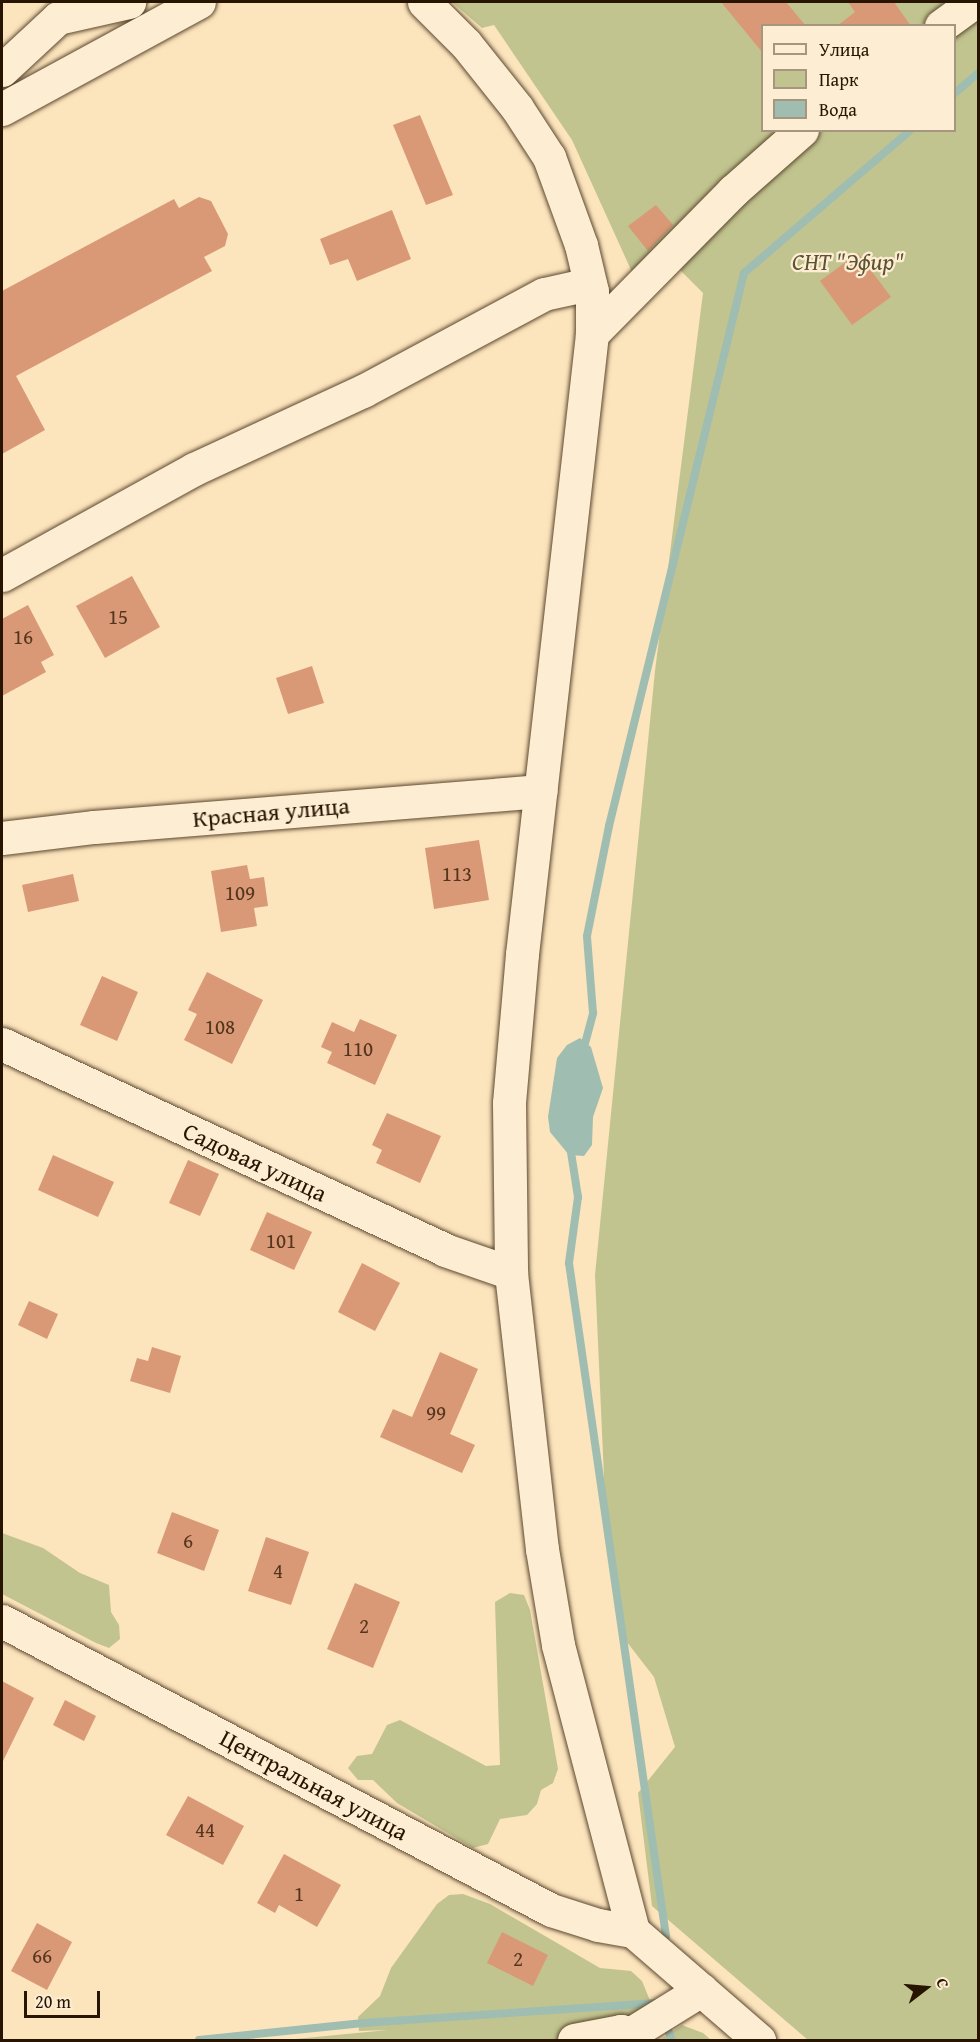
<!DOCTYPE html>
<meta charset="utf-8">
<style>
body{margin:0}
#map{position:relative;width:980px;height:2042px;overflow:hidden;background:#fce4bc;font-family:"Gentium Book Plus",serif}
div>[style]{position:absolute}
[style*='--x']{left:calc(var(--x)*1px);top:calc(var(--y)*1px);width:calc(var(--w)*1px);rotate:calc(var(--a)*1deg)}
.green>*{inset:0;background:#c1c48f}
.water>*{inset:0;background:#9fbeb1}
.stream>*{height:8px;margin:-4px;padding:0 4px;transform-origin:4px;border-radius:4px;background:#9fbeb1}
.building>*{inset:0;background:#d99976}
.roads{filter:drop-shadow(0 0 2px #5c4830) drop-shadow(0 0 2px #5c4830)}
.minor>*{height:33px;margin:-16.5px;padding:0 16.5px;transform-origin:16.5px;border-radius:16.5px;background:#fdedd3}
span{translate:-50% -50%;white-space:nowrap;text-align:center;line-height:1.15;-webkit-text-stroke:4.5px #fdedd3;paint-order:stroke}
.number-label{font-size:21px;color:#54351e}
.number-label span{-webkit-text-stroke-width:0}
.park-label{font-size:24px;color:#5d5233;font-style:italic}
.street-label{font-size:24px;color:#271401}
.frame{position:absolute;inset:0;border:3px solid #271401;pointer-events:none}
.legend{position:absolute;left:761px;top:24px;width:195px;height:108px;box-sizing:border-box;background:#fdedd3;border:2px solid #a7967f;margin:0;padding:8px 10px;list-style:none;font-size:18px;color:#271401}
.legend li{display:flex;align-items:center;gap:12px;height:30px}
.legend b{width:30px;border:2px solid #a7967f}
.north{position:absolute;left:896px;top:1958px;width:60px;height:60px;-webkit-text-stroke:4px #fdedd3;paint-order:stroke;rotate:74deg;font-size:16px;font-weight:700;line-height:24px;text-align:center;color:#271401}
.north::after{content:'';display:block;margin:auto;width:21px;height:27px;background:#271401;clip-path:polygon(50% 0,100% 100%,50% 72%,0 100%)}
.scale{position:absolute;left:24px;top:1991px;width:76px;height:27px;box-sizing:border-box;border:3px solid #271401;border-top:0;padding-left:8px;font-size:18px;line-height:21px;white-space:nowrap;color:#271401;-webkit-text-stroke:4px #fdedd3;paint-order:stroke}
</style>
<div id="map">
<div class="green">
<div style="clip-path:polygon(evenodd,452px 2px,978px 2px,978px 2040px,808px 2040px,652px 1906px,638px 1793px,675px 1747px,654px 1677px,623px 1637px,607px 1544px,595px 1275px,655px 671px,703px 293px,669px 259px,632px 272px,572px 140px,494px 25px,482px 28px,452px 2px,762px 26px,954px 26px,954px 130px,762px 130px,762px 26px)"></div>
<div style="clip-path:polygon(2px 1533px,43px 1548px,80px 1573px,109px 1585px,111px 1612px,119px 1625px,120px 1639px,109px 1648px,96px 1643px,2px 1594px)"></div>
<div style="clip-path:polygon(510px 1593px,524px 1595px,530px 1610px,558px 1769px,553px 1783px,541px 1790px,537px 1804px,527px 1815px,500px 1819px,488px 1844px,473px 1848px,397px 1803px,373px 1780px,358px 1780px,348px 1768px,357px 1756px,372px 1754px,387px 1725px,400px 1720px,486px 1766px,500px 1765px,495px 1602px)"></div>
<div style="clip-path:polygon(463px 1894px,490px 1904px,600px 1968px,631px 1971px,642px 1981px,653px 2008px,648px 2025px,651px 2040px,285px 2040px,388px 2030px,359px 2031px,358px 2017px,380px 1996px,391px 1968px,437px 1904px,449px 1895px)"></div>
<div style="clip-path:polygon(682px 2025px,703px 2033px,711px 2040px,660px 2040px)"></div>
</div>
<div class="water">
<div style="clip-path:polygon(580px 1038px,591px 1047px,603px 1088px,593px 1117px,592px 1145px,584px 1156px,569px 1155px,550px 1132px,548px 1117px,557px 1058px,567px 1045px)"></div>
</div>
<div class="stream">
<div style="--x:954;--y:94;--w:32;--a:-41"></div>
<div style="--x:583;--y:1051;--w:39;--a:-75"></div>
<div style="--x:593;--y:1013;--w:77;--a:-94.5"></div>
<div style="--x:587;--y:936;--w:112;--a:-78.7"></div>
<div style="--x:609;--y:826;--w:569;--a:-76.28"></div>
<div style="--x:744;--y:273;--w:220;--a:-40.6"></div>
<div style="--x:570;--y:1146;--w:52;--a:81.1"></div>
<div style="--x:578;--y:1197;--w:67;--a:97.8"></div>
<div style="--x:569;--y:1263;--w:680;--a:81.8"></div>
<div style="--x:665;--y:2022;--w:19;--a:69"></div>
<div style="--x:199;--y:2040;--w:165;--a:-5.9"></div>
<div style="--x:363;--y:2023;--w:295;--a:-3.9"></div>
</div>
<div class="building">
<div style="clip-path:polygon(721px 2px,786px 2px,806px 26px,762px 26px,762px 52px)"></div>
<div style="clip-path:polygon(848px 2px,894px 2px,911px 26px,837px 26px,855px 12px)"></div>
<div style="clip-path:polygon(420px 115px,453px 195px,426px 205px,393px 125px)"></div>
<div style="clip-path:polygon(199px 197px,211px 201px,228px 234px,225px 246px,204px 257px,212px 271px,16px 376px,45px 430px,2px 454px,2px 291px,174px 199px,179px 208px)"></div>
<div style="clip-path:polygon(656px 205px,673px 225px,648px 251px,628px 226px)"></div>
<div style="clip-path:polygon(392px 210px,411px 259px,357px 281px,348px 259px,330px 265px,320px 239px)"></div>
<div style="clip-path:polygon(858px 253px,891px 297px,852px 325px,820px 281px)"></div>
<div style="clip-path:polygon(132px 576px,160px 627px,105px 658px,76px 606px)"></div>
<div style="clip-path:polygon(28px 605px,54px 655px,41px 662px,46px 672px,2px 696px,2px 619px)"></div>
<div style="clip-path:polygon(312px 666px,324px 703px,288px 714px,276px 678px)"></div>
<div style="clip-path:polygon(479px 840px,489px 900px,434px 909px,425px 848px)"></div>
<div style="clip-path:polygon(247px 865px,250px 879px,264px 877px,268px 906px,254px 908px,257px 926px,221px 932px,211px 871px)"></div>
<div style="clip-path:polygon(73px 874px,79px 901px,28px 912px,22px 885px)"></div>
<div style="clip-path:polygon(207px 972px,263px 1000px,232px 1064px,184px 1040px,197px 1014px,188px 1010px)"></div>
<div style="clip-path:polygon(102px 976px,138px 992px,117px 1041px,80px 1025px)"></div>
<div style="clip-path:polygon(360px 1019px,397px 1035px,375px 1085px,327px 1063px,332px 1052px,321px 1047px,332px 1022px,354px 1032px)"></div>
<div style="clip-path:polygon(387px 1113px,441px 1136px,420px 1183px,376px 1163px,382px 1150px,372px 1145px)"></div>
<div style="clip-path:polygon(53px 1155px,114px 1182px,98px 1217px,38px 1190px)"></div>
<div style="clip-path:polygon(188px 1160px,219px 1174px,200px 1216px,169px 1203px)"></div>
<div style="clip-path:polygon(267px 1212px,312px 1232px,294px 1270px,250px 1250px)"></div>
<div style="clip-path:polygon(362px 1263px,400px 1283px,375px 1331px,338px 1312px)"></div>
<div style="clip-path:polygon(29px 1301px,58px 1314px,47px 1339px,18px 1325px)"></div>
<div style="clip-path:polygon(152px 1347px,181px 1356px,170px 1393px,130px 1381px,137px 1358px,148px 1361px)"></div>
<div style="clip-path:polygon(440px 1352px,478px 1369px,450px 1434px,475px 1445px,462px 1473px,380px 1437px,393px 1409px,412px 1417px)"></div>
<div style="clip-path:polygon(172px 1512px,219px 1530px,204px 1571px,157px 1553px)"></div>
<div style="clip-path:polygon(266px 1537px,309px 1552px,291px 1605px,248px 1591px)"></div>
<div style="clip-path:polygon(355px 1583px,400px 1602px,373px 1668px,327px 1649px)"></div>
<div style="clip-path:polygon(2px 1681px,34px 1698px,2px 1763px)"></div>
<div style="clip-path:polygon(65px 1700px,96px 1716px,84px 1741px,53px 1725px)"></div>
<div style="clip-path:polygon(188px 1796px,244px 1826px,223px 1865px,166px 1835px)"></div>
<div style="clip-path:polygon(284px 1854px,341px 1885px,317px 1927px,279px 1905px,275px 1913px,257px 1903px)"></div>
<div style="clip-path:polygon(37px 1923px,72px 1942px,47px 1990px,11px 1971px)"></div>
<div style="clip-path:polygon(502px 1932px,548px 1955px,533px 1986px,487px 1963px)"></div>
</div>
<div class="roads">
<div class="minor">
<div style="--x:424;--y:2;--w:59;--a:45"></div>
<div style="--x:466;--y:44;--w:82;--a:51.4"></div>
<div style="--x:517;--y:108;--w:59;--a:56.9"></div>
<div style="--x:549;--y:157;--w:94;--a:70"></div>
<div style="--x:581;--y:245;--w:47;--a:76.6"></div>
<div style="--x:592;--y:291;--w:43;--a:90"></div>
<div style="--x:592;--y:334;--w:624;--a:96.44"></div>
<div style="--x:522;--y:954;--w:150;--a:95"></div>
<div style="--x:509;--y:1103;--w:170;--a:89.3"></div>
<div style="--x:511;--y:1273;--w:278;--a:83.6"></div>
<div style="--x:542;--y:1549;--w:97;--a:80.5"></div>
<div style="--x:558;--y:1645;--w:296;--a:75.3"></div>
<div style="--x:633;--y:1931;--w:167;--a:40.9"></div>
<div style="--x:941;--y:26;--w:41;--a:-36"></div>
<div style="--x:2;--y:70;--w:76;--a:-42.9"></div>
<div style="--x:58;--y:18;--w:73;--a:-12.7"></div>
<div style="--x:2;--y:109;--w:224;--a:-28.5"></div>
<div style="--x:592;--y:334;--w:201;--a:-45.4"></div>
<div style="--x:733;--y:191;--w:92;--a:-41.5"></div>
<div style="--x:2;--y:575;--w:219;--a:-28.9"></div>
<div style="--x:194;--y:469;--w:186;--a:-24.8"></div>
<div style="--x:363;--y:391;--w:205;--a:-28.2"></div>
<div style="--x:544;--y:294;--w:47;--a:-12.3"></div>
<div style="--x:2;--y:838;--w:93;--a:-6.8"></div>
<div style="--x:94;--y:827;--w:448;--a:-4.6"></div>
<div style="--x:2;--y:1044;--w:489;--a:24.9"></div>
<div style="--x:445;--y:1250;--w:70;--a:19.2"></div>
<div style="--x:2;--y:1621;--w:620;--a:27.76"></div>
<div style="--x:551;--y:1910;--w:49;--a:17.7"></div>
<div style="--x:598;--y:1925;--w:36;--a:10"></div>
<div style="--x:630;--y:2034;--w:84;--a:-31.8"></div>
<div style="--x:574;--y:2040;--w:48;--a:-10.8"></div>
<div style="--x:621;--y:2031;--w:9;--a:18"></div>
<div style="--x:630;--y:2034;--w:7;--a:63"></div>
</div>
</div>
<div class="number-label">
<span style="left:118px;top:617px">15</span>
<span style="left:23px;top:637px">16</span>
<span style="left:457px;top:874px">113</span>
<span style="left:240px;top:893px">109</span>
<span style="left:220px;top:1027px">108</span>
<span style="left:358px;top:1049px">110</span>
<span style="left:281px;top:1241px">101</span>
<span style="left:436px;top:1413px">99</span>
<span style="left:188px;top:1541px">6</span>
<span style="left:278px;top:1571px">4</span>
<span style="left:364px;top:1626px">2</span>
<span style="left:205px;top:1830px">44</span>
<span style="left:299px;top:1894px">1</span>
<span style="left:42px;top:1956px">66</span>
<span style="left:518px;top:1959px">2</span>
</div>
<div class="park-label">
<span style="left:848px;top:262px">СНТ "Эфир"</span>
</div>
<div class="street-label">
<span style="left:271px;top:812px;rotate:-5deg">Красная улица</span>
<span style="left:255px;top:1162px;rotate:25deg">Садовая улица</span>
<span style="left:314px;top:1785px;rotate:28deg">Центральная улица</span>
</div>
<div class="frame"></div>
<ul class="legend">
<li><b style="height:8px;background:#fdedd3"></b>Улица</li>
<li><b style="height:16px;background:#c1c48f"></b>Парк</li>
<li><b style="height:16px;background:#9fbeb1"></b>Вода</li>
</ul>
<div class="north">С</div>
<div class="scale">20 m</div>
</div>
